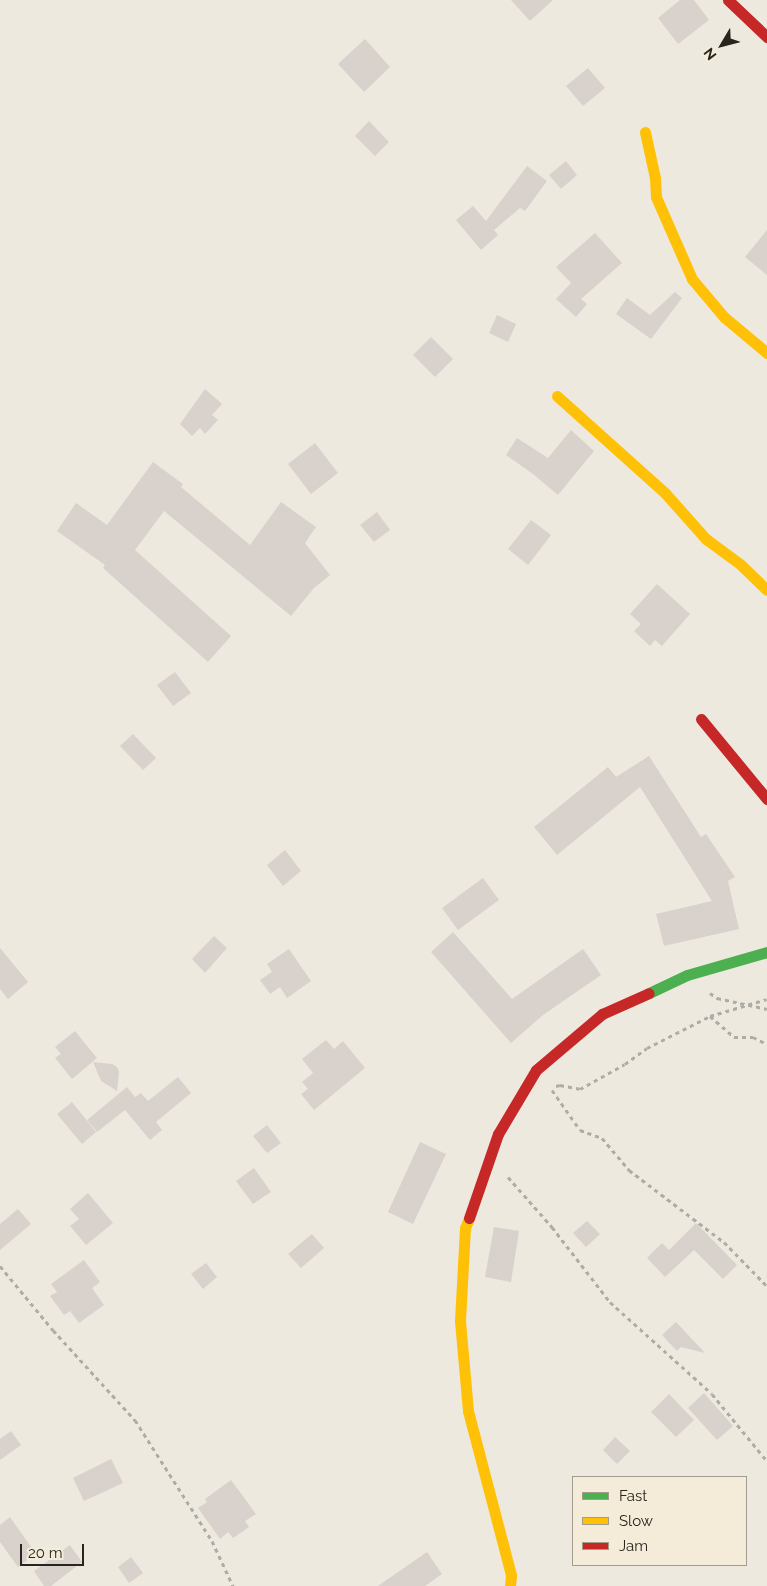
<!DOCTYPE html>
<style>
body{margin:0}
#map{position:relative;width:767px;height:1586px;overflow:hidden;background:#eee9df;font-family:Raleway,sans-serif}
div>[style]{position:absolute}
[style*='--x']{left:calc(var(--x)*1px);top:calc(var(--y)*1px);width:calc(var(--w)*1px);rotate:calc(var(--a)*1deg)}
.building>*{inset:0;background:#d8d1cc}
.path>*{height:3px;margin-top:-1.5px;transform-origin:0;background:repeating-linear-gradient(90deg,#adada8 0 4px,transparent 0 8px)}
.fast>*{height:11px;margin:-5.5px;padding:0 5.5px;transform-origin:5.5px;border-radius:5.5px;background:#4caf50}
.slow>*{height:11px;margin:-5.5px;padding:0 5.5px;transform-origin:5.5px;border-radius:5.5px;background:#ffc107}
.jam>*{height:11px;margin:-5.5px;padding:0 5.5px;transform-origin:5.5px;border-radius:5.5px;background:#c62828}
span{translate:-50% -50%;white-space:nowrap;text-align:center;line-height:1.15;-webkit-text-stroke:4px #f4ecd9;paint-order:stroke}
.legend{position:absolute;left:572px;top:1476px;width:175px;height:90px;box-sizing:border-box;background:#f4ecd9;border:1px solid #a29c8e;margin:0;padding:6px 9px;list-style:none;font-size:15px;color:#28251e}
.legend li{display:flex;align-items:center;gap:10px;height:25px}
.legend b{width:25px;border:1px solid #a29c8e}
.north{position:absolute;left:697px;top:20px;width:50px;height:50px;-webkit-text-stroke:4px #f4ecd9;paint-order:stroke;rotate:233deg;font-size:14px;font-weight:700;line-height:20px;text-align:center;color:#28251e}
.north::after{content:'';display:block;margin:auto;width:18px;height:22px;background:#28251e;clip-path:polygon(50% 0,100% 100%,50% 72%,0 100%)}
.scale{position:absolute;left:20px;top:1544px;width:64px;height:22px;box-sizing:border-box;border:2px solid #28251e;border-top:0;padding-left:6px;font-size:15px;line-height:18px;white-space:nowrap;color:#28251e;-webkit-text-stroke:4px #f4ecd9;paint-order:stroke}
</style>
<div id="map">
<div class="building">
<div style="clip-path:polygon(511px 0,553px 0,530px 21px)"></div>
<div style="clip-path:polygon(680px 0,694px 0,709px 20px,678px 44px,658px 18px)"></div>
<div style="clip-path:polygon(365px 39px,390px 67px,364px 92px,338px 64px)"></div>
<div style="clip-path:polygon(588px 68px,605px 88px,583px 106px,566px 86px)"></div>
<div style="clip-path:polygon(369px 121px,389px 142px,375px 156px,355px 136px)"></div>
<div style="clip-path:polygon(566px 161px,577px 175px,561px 189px,549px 175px)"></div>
<div style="clip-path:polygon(527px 166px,547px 181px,525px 211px,520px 208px,494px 230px,498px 235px,481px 250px,456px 220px,473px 206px,486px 221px)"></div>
<div style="clip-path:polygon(767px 230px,767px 275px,745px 257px)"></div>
<div style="clip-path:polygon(595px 233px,622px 263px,581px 299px,587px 304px,576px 317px,556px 299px,571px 283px,556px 267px)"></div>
<div style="clip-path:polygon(675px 292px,682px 298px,651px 339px,616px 314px,627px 298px,650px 315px)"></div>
<div style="clip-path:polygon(497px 315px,516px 324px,508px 342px,489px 333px)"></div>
<div style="clip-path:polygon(431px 337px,453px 359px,435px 377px,413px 355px)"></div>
<div style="clip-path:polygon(205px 389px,222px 404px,212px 415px,218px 420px,205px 434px,200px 428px,192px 436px,180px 424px)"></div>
<div style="clip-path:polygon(571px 430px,594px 451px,558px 495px,533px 474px,506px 455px,517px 438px,548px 458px)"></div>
<div style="clip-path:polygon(315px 443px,338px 473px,311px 494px,288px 464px)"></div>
<div style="clip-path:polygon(153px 462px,183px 484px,181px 487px,250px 545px,281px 502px,316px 527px,305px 543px,330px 575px,314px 588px,291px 616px,164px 511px,135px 550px,231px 636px,208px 662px,103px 568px,105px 565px,57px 531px,76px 503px,107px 525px)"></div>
<div style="clip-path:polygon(377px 512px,390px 530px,374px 542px,360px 525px)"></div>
<div style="clip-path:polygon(531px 520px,551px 535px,528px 565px,508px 549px)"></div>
<div style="clip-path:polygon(657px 584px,690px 614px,662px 646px,655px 640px,650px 646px,634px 631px,641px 624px,630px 614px)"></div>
<div style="clip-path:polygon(175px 672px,191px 693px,173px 706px,157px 685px)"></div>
<div style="clip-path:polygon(133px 734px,156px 758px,143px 770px,120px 746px)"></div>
<div style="clip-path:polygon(649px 756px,701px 837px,706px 834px,735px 877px,728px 881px,739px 929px,664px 946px,656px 914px,712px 901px,640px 787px,557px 855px,534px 827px,608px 767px,616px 777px)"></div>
<div style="clip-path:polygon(285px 850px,301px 871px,283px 886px,267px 865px)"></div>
<div style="clip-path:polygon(483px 878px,499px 900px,458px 930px,442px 908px)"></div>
<div style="clip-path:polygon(453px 932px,512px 999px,583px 949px,601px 975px,543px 1015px,511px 1043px,431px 952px)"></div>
<div style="clip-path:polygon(214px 936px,227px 948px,205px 973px,192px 959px)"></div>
<div style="clip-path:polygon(0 948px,28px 982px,8px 999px,0 989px)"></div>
<div style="clip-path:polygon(289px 949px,311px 981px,287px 998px,280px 987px,270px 994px,260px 980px,272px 972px,267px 964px)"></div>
<div style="clip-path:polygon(75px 1031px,97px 1058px,72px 1079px,55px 1058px,61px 1054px,55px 1047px)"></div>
<div style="clip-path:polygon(326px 1040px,334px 1049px,343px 1041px,365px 1068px,314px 1110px,301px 1094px,308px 1089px,302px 1082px,313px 1073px,302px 1059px)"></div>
<div style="clip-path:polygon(93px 1062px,112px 1064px,117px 1067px,119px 1072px,117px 1091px,101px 1081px)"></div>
<div style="clip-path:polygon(178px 1077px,191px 1093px,156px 1122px,162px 1130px,150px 1140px,125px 1110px,97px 1132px,87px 1120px,127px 1087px,135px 1097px,141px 1093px,148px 1101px)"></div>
<div style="clip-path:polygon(72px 1102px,96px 1132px,82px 1144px,57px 1114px)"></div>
<div style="clip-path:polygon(267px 1125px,281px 1143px,267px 1153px,253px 1136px)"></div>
<div style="clip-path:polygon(420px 1142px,446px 1154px,413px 1224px,388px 1212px)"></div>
<div style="clip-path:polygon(254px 1168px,271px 1192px,253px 1204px,236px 1181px)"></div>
<div style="clip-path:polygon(88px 1193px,113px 1223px,86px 1245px,70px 1226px,79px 1219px,70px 1209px)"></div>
<div style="clip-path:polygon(18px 1209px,31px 1224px,0 1250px,0 1224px)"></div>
<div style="clip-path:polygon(587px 1221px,600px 1234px,586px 1247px,573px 1233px)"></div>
<div style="clip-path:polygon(696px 1223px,737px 1265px,723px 1279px,694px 1250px,665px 1277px,647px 1258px,662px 1243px,669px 1250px)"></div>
<div style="clip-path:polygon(494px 1227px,519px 1231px,511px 1282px,485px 1277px)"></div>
<div style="clip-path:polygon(312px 1234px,324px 1248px,301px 1268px,288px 1254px)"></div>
<div style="clip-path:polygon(84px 1260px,100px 1282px,92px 1288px,104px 1305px,79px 1323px,70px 1311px,64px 1315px,50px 1296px,57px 1292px,51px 1284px)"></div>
<div style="clip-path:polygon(206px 1263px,217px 1277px,203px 1289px,191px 1274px)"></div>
<div style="clip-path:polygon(676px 1322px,705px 1353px,681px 1347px,677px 1351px,662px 1335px)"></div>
<div style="clip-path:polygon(704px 1393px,733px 1426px,717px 1440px,688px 1408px)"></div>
<div style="clip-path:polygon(669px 1394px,694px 1420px,676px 1437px,651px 1412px)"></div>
<div style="clip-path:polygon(11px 1431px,21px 1445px,0 1460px,0 1439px)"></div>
<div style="clip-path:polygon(615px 1437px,630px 1451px,617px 1464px,603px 1450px)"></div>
<div style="clip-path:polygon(111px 1459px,123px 1483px,84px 1501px,73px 1478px)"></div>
<div style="clip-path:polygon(231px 1480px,256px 1514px,245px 1521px,249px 1527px,233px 1538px,228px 1532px,220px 1539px,198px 1508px,207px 1502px,205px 1499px)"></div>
<div style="clip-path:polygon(10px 1517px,36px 1554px,18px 1567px,0 1542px,0 1525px)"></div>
<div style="clip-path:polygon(70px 1545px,82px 1562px,51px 1586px,44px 1586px,34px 1571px)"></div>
<div style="clip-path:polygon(427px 1552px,442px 1574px,425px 1586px,378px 1586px)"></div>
<div style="clip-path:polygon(131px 1557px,143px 1573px,129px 1583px,118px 1567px)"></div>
</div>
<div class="path">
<div style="--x:710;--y:993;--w:9;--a:36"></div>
<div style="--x:717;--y:998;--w:51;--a:12.4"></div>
<div style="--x:710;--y:1016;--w:32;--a:41"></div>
<div style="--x:734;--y:1037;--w:19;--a:0"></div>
<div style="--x:753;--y:1037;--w:16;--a:27"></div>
<div style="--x:556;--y:1086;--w:4;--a:-14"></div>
<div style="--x:560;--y:1085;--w:20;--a:11"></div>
<div style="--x:580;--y:1089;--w:51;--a:-29.1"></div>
<div style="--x:625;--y:1064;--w:27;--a:-36"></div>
<div style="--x:647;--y:1048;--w:71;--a:-26.9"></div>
<div style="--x:710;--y:1016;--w:59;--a:-16.6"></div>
<div style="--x:552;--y:1090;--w:49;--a:55"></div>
<div style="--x:580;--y:1130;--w:23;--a:20"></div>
<div style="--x:602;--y:1138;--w:42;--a:49.8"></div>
<div style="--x:629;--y:1170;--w:119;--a:37.2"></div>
<div style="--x:724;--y:1242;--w:62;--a:45.7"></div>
<div style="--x:508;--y:1177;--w:67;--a:48.7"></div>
<div style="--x:552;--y:1227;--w:95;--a:52.3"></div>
<div style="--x:610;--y:1302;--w:137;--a:42"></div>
<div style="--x:712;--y:1394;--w:87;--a:50.6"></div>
<div style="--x:0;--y:1266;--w:83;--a:50.4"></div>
<div style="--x:53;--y:1330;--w:122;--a:47.7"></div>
<div style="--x:135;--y:1420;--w:143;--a:57.5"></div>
<div style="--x:212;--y:1541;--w:50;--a:65"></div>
</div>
<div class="fast">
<div style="--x:649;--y:993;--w:42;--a:-25.3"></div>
<div style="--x:687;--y:975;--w:83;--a:-16"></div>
</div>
<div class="slow">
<div style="--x:645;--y:132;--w:47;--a:77.7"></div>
<div style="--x:655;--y:178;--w:19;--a:87"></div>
<div style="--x:656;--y:197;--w:90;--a:66.3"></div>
<div style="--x:692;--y:279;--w:50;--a:49.9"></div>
<div style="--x:724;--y:317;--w:56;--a:39.9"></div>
<div style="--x:557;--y:396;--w:145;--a:41.9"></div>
<div style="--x:665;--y:493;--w:62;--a:48.3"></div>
<div style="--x:706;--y:539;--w:42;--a:36.3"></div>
<div style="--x:740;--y:564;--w:37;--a:44"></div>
<div style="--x:469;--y:1218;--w:11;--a:112"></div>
<div style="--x:465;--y:1228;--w:93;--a:93.1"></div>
<div style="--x:460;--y:1321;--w:90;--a:84.9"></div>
<div style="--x:468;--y:1411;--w:170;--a:75.3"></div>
<div style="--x:511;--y:1575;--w:11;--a:95"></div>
</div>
<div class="jam">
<div style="--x:728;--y:0;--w:54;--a:43.5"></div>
<div style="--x:701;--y:719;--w:104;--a:50.5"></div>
<div style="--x:469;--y:1218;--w:89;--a:-71"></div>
<div style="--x:498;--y:1134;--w:74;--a:-59.3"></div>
<div style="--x:536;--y:1070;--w:87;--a:-40.3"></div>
<div style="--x:602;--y:1014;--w:51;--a:-24.1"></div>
</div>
<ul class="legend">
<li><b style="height:6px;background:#4caf50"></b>Fast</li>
<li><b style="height:6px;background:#ffc107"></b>Slow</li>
<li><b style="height:6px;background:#c62828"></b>Jam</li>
</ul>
<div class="north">N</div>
<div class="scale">20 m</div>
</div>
